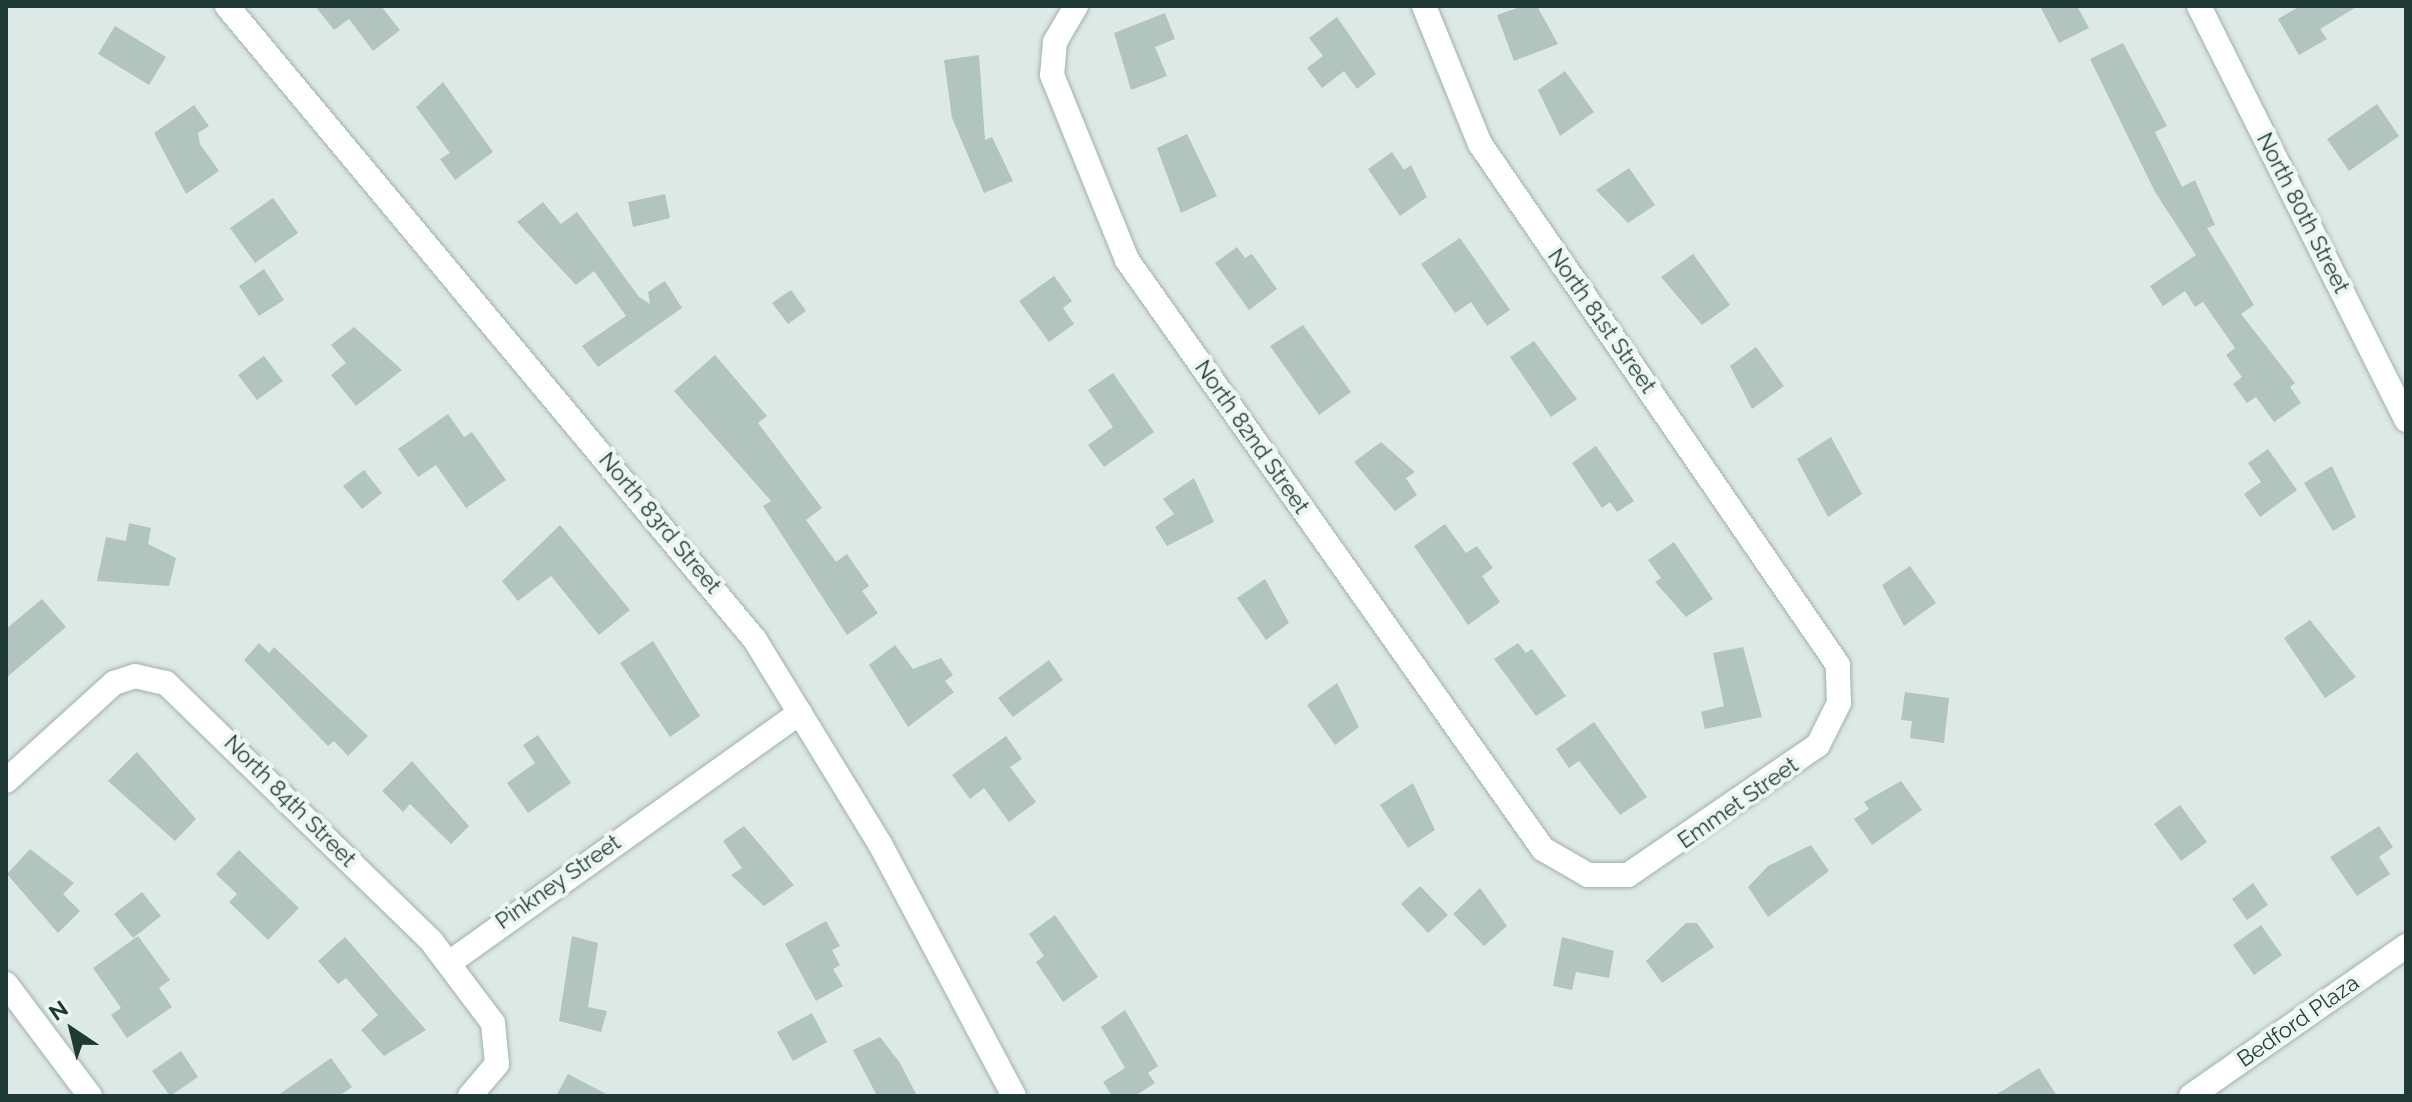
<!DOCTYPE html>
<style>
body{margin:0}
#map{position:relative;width:2412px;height:1102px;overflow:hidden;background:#dde9e5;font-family:Raleway,sans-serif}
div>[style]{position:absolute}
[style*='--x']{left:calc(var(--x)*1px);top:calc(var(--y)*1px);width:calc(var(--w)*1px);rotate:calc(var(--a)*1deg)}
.building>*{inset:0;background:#b2c4be}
.roads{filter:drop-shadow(0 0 2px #a0b1ac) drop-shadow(0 0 2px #a0b1ac)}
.minor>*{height:24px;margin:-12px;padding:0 12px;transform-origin:12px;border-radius:12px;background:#fff}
span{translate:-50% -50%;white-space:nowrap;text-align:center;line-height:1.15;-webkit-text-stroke:8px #edf6f3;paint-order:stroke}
.street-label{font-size:22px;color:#1f3934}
.frame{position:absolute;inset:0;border:8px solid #1f3934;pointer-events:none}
.north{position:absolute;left:32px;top:990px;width:80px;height:80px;-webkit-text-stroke:6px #edf6f3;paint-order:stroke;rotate:325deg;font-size:22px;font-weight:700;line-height:32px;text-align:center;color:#1f3934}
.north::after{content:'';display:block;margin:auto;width:28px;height:36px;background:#1f3934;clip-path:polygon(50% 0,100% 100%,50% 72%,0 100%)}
</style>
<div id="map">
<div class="building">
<div style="clip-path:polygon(315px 6px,381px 6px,400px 30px,373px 51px,349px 19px,334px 30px)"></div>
<div style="clip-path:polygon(1523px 6px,1537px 6px,1558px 44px,1514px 61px,1497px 15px)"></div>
<div style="clip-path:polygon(2040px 6px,2077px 6px,2089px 28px,2059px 43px)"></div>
<div style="clip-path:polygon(2300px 6px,2358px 6px,2320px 29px,2327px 39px,2299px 55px,2278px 19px)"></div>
<div style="clip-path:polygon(1165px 13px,1175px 39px,1155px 47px,1167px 76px,1131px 90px,1114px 33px)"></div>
<div style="clip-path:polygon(1337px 17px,1376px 74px,1357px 89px,1344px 71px,1322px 88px,1307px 68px,1323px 56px,1309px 38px)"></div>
<div style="clip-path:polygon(115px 26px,166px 57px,149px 85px,98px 54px)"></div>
<div style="clip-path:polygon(2123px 43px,2167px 126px,2155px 132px,2182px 187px,2195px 180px,2215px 225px,2207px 228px,2254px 305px,2241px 314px,2295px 383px,2290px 387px,2301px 403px,2274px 422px,2256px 397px,2247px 403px,2233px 384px,2242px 377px,2226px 355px,2235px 348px,2203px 302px,2195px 307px,2185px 291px,2163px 306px,2150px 286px,2196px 255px,2155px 192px,2090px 59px)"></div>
<div style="clip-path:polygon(979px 55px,985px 140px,992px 137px,1013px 181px,984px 193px,952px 118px,944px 60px)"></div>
<div style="clip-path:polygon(1565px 71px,1594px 112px,1560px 136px,1538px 90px)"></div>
<div style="clip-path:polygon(443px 82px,493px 152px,455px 180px,440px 159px,450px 153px,416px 107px)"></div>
<div style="clip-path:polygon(2377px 104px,2399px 136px,2349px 171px,2327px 139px)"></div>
<div style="clip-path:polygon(194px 105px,209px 126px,198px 133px,200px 144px,219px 171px,186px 194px,154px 133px)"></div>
<div style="clip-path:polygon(1187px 134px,1217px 196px,1181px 213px,1157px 148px)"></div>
<div style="clip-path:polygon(1392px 152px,1404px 170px,1411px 165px,1427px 197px,1400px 216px,1368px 169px)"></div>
<div style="clip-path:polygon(1629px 168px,1655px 205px,1628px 223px,1596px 190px)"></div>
<div style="clip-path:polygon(665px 194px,670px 218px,633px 227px,628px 202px)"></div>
<div style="clip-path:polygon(273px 198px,298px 233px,255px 263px,230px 228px)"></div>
<div style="clip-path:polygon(543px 202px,561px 224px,577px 212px,639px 297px,650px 304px,648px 292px,665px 281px,682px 308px,598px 367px,582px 346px,626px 316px,594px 271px,576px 285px,517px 222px)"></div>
<div style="clip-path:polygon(1460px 238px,1510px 310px,1487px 326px,1471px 302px,1455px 313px,1421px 264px)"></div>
<div style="clip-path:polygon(1237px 247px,1245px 258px,1252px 254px,1277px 289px,1249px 310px,1215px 263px)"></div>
<div style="clip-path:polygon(1693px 254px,1730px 305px,1702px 325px,1661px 277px)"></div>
<div style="clip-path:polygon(264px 269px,284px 300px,259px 316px,239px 286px)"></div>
<div style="clip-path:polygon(1054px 276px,1072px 301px,1063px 308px,1074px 324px,1049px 342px,1019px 301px)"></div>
<div style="clip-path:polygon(791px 290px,806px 311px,788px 324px,772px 303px)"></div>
<div style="clip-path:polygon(1303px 325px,1351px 392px,1319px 415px,1270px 346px)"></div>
<div style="clip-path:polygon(354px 327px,402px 370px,356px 406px,331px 375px,346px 363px,331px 345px)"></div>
<div style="clip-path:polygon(1534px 341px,1577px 399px,1551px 417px,1510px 357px)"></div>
<div style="clip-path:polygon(1756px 347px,1784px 386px,1752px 409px,1730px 366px)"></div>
<div style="clip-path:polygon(715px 355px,767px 416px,758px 423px,822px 508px,806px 520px,836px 562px,847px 554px,869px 586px,862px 591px,878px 613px,847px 635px,763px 506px,771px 501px,674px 391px)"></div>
<div style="clip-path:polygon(264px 356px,283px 381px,257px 400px,238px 375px)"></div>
<div style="clip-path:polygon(1113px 373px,1154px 432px,1104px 467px,1088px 445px,1113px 427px,1088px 390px)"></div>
<div style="clip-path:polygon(448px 414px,464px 437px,472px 432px,506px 480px,466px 508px,436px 465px,418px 477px,398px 449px)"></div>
<div style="clip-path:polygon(1831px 437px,1862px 494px,1828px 517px,1797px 459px)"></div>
<div style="clip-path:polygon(1381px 442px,1415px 472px,1406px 478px,1417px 495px,1395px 511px,1354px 462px)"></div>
<div style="clip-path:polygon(1596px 446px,1634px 501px,1617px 512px,1610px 502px,1602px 508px,1572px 463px)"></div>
<div style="clip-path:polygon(2268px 449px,2297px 490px,2260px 517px,2244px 494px,2261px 482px,2248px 463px)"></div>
<div style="clip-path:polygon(2332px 466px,2356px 517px,2333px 531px,2304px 483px)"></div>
<div style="clip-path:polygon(364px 470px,382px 493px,362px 509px,343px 486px)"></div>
<div style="clip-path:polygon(1194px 478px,1214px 522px,1167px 546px,1155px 527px,1174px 514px,1163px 499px)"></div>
<div style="clip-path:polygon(129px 523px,151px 528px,148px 544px,176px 558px,169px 586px,97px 581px,106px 537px,126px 541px)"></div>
<div style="clip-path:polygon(1445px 524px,1466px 553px,1477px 546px,1493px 568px,1482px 576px,1500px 602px,1468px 625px,1414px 546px)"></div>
<div style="clip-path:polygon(560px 525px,630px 610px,599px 635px,551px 576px,518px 601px,502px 581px)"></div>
<div style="clip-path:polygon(1674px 542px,1713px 599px,1686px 617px,1655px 582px,1661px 578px,1648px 560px)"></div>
<div style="clip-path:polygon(1910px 566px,1936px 603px,1904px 626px,1882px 585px)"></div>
<div style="clip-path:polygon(1265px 579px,1289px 623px,1266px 640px,1237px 598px)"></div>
<div style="clip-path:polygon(42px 599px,66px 627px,6px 678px,6px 629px)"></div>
<div style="clip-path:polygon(2310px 620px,2356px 677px,2325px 698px,2284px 638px)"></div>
<div style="clip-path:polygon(653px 641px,700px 716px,670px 737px,620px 663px)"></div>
<div style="clip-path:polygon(259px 643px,269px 653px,274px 647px,368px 736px,348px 756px,334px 741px,328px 746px,244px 660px)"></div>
<div style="clip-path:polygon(1518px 643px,1526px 653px,1532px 649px,1566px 696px,1536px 716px,1494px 659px)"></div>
<div style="clip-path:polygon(895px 645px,913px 669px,941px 658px,953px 675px,945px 681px,954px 692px,908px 727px,869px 665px)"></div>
<div style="clip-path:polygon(1743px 647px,1762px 717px,1705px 729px,1701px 712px,1724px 706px,1713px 653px)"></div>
<div style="clip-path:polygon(1049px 660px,1063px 680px,1013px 717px,998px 698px)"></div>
<div style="clip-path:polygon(1337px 683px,1359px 727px,1335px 745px,1307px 705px)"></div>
<div style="clip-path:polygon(1905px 692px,1949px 698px,1944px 743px,1910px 738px,1912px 721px,1901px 720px)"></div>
<div style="clip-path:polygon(1594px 722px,1647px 797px,1620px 815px,1579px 761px,1569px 768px,1556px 749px)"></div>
<div style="clip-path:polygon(538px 735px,571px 783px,528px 813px,507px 783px,535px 763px,523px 745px)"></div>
<div style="clip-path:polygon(1006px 736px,1022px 759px,1010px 767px,1036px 802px,1009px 822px,984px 788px,970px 799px,952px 775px)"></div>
<div style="clip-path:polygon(137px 752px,196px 819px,175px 841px,108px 781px)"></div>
<div style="clip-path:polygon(412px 761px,469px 826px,451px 844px,410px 804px,403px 812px,382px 791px)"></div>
<div style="clip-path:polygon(1901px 781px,1922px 810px,1872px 845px,1854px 819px,1869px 809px,1864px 802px)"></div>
<div style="clip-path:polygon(1413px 783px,1435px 830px,1408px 848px,1380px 805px)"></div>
<div style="clip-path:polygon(2180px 805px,2207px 842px,2181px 861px,2154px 824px)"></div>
<div style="clip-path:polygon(744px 826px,794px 885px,764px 906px,731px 875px,742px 868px,723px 841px)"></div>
<div style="clip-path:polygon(2379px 826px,2393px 847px,2379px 857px,2390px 874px,2357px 896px,2330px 857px)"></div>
<div style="clip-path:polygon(1811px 845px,1829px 871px,1768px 917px,1748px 887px,1768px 866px)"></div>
<div style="clip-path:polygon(30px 849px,74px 883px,63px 894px,80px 911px,58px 933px,7px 874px)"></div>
<div style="clip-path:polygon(239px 850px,299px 908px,268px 940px,229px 902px,237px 894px,216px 874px)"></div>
<div style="clip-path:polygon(2253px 883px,2268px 905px,2247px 920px,2232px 899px)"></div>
<div style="clip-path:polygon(1420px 886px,1448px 915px,1428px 933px,1401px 904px)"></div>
<div style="clip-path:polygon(1480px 888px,1507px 926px,1484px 946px,1453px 914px)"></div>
<div style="clip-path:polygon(142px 892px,161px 916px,133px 938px,114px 914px)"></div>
<div style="clip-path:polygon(1055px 915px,1098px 977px,1063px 1002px,1036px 962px,1044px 956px,1029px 934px)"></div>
<div style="clip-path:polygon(826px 921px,840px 946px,832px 950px,840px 965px,833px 969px,843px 986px,816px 1001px,785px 944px)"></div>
<div style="clip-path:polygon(1686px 923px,1697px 923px,1714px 947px,1662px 983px,1646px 961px)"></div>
<div style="clip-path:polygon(2261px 925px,2282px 955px,2254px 975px,2233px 945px)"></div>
<div style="clip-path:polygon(138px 936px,170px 980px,159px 988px,172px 1007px,127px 1038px,111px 1015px,121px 1008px,93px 968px)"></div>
<div style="clip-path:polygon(572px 936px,598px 943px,588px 1007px,607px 1011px,601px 1032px,559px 1021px)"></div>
<div style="clip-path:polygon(345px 937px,426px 1030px,384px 1056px,361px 1030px,378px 1015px,346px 978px,338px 984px,318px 961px)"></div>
<div style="clip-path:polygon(1562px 937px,1614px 951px,1609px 978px,1576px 972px,1572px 990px,1553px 986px)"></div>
<div style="clip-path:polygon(1125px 1010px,1158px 1066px,1148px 1073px,1155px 1083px,1135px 1096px,1112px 1096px,1103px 1082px,1125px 1068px,1101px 1027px)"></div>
<div style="clip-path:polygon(812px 1013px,827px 1042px,793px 1061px,777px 1032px)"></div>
<div style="clip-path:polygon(880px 1037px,900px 1063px,917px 1096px,877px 1096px,853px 1050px)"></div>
<div style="clip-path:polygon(181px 1051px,198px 1077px,170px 1096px,152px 1071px)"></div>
<div style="clip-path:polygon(331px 1058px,352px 1087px,339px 1096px,277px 1096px)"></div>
<div style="clip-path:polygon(2039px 1068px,2057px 1096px,1994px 1096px)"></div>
<div style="clip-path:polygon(568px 1074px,610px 1096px,556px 1096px)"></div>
</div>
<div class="roads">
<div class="minor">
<div style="--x:227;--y:6;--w:825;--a:50.21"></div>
<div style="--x:755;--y:640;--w:239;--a:58.5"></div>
<div style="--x:880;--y:844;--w:285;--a:62"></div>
<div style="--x:1076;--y:6;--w:42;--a:120.3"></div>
<div style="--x:1055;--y:42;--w:33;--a:95"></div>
<div style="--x:1052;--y:75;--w:200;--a:67.9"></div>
<div style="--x:1127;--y:260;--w:721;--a:54.77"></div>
<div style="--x:1543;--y:849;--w:52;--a:30"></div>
<div style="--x:1588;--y:875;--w:40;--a:0"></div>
<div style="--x:1628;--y:875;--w:230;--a:-34.4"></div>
<div style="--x:1818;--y:745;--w:47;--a:-63.4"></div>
<div style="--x:1839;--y:703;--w:38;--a:-92"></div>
<div style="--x:1838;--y:665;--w:632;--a:-124.49"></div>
<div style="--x:1480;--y:144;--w:149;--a:-112.1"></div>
<div style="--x:2199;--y:6;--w:463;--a:63.4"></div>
<div style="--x:6;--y:781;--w:146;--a:-42.2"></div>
<div style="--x:114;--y:683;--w:22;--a:-18"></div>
<div style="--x:135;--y:676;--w:32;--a:13"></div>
<div style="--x:166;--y:683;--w:371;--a:44.2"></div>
<div style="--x:432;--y:942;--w:101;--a:53"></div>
<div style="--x:493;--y:1023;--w:41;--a:84.4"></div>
<div style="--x:497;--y:1064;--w:42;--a:130.2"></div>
<div style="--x:449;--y:963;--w:431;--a:-35.5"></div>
<div style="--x:6;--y:984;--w:140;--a:53.1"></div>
<div style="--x:2191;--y:1096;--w:262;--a:-34.9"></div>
</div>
</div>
<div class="street-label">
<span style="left:2303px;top:213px;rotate:63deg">North 80th Street</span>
<span style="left:1602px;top:321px;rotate:55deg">North 81st Street</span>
<span style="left:1252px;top:437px;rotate:55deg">North 82nd Street</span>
<span style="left:660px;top:523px;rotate:50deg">North 83rd Street</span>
<span style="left:290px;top:801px;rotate:45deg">North 84th Street</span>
<span style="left:1738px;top:803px;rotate:-35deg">Emmet Street</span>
<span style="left:558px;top:882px;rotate:-35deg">Pinkney Street</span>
<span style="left:2298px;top:1021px;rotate:-35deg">Bedford Plaza</span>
</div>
<div class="frame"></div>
<div class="north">N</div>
</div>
